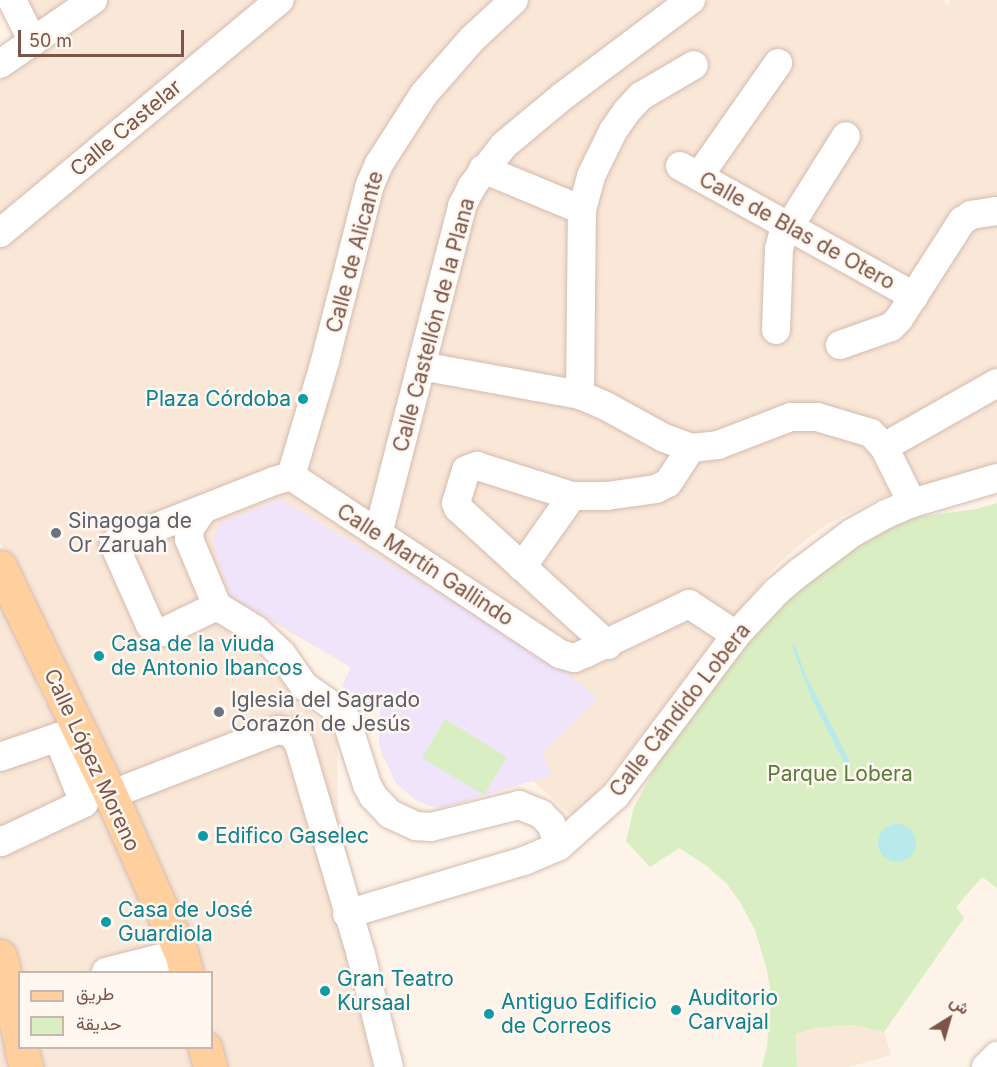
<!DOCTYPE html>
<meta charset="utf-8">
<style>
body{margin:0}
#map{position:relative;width:997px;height:1067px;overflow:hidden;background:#fef3e8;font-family:Inter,Vazirmatn,sans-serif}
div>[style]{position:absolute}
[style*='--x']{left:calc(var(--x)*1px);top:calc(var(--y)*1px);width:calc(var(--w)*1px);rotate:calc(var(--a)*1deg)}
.residential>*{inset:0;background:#f9e7d8}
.education>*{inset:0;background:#f0e4fb}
.green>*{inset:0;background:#daeec4}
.water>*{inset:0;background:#b9e9eb}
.round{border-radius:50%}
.roads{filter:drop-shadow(0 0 2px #d4bbae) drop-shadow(0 0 2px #d4bbae)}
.minor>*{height:28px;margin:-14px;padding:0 14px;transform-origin:14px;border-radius:14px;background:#fff}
.major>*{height:33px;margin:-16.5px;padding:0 16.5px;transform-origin:16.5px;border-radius:16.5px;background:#ffd09e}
.dots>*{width:16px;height:16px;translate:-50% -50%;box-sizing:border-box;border:3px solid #fff7f0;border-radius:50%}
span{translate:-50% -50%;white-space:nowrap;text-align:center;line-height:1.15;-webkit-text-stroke:5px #fff7f0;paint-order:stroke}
.street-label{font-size:21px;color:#7c5548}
.culture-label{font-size:21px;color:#0d838f}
.right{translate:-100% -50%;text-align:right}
.left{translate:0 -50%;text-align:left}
.worship-label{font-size:21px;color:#5b616d}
.park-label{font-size:21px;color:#577c3c}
.legend{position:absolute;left:18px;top:971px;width:195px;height:78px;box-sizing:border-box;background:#fff7f0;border:2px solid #cbb6ad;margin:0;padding:8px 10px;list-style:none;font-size:18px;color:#7c5548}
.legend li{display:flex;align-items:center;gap:12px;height:30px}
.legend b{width:30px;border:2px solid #cbb6ad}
.north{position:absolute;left:919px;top:989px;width:60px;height:60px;-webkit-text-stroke:4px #fff7f0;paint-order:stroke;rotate:37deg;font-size:16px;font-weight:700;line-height:24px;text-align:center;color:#7c5548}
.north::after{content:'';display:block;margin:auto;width:21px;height:27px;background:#7c5548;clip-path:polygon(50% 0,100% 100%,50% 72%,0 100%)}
.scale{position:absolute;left:18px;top:30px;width:166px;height:27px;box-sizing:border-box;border:3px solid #7c5548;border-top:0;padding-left:8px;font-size:18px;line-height:21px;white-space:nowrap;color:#7c5548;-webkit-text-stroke:4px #fff7f0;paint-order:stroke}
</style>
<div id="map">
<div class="residential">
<div style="clip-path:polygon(evenodd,11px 0,678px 0,486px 166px,377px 521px,306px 480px,163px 517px,227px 632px,244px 641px,337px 740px,338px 809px,396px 1067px,0 1067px,0 587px,45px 705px,70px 696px,0 541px,0 81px,34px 55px,11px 0,20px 972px,212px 972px,212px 1048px,20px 1048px,20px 972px)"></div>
<div style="clip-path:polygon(709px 0,943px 0,947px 6px,951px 0,997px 0,997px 467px,924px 489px,902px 488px,827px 524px,806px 540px,776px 565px,591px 799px,572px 816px,533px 781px,448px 806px,429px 806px,411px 797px,381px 755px,380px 707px,342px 686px,351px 667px,231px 598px,205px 548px,203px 530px,214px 512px,290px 487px,370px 532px,474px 209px,485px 190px,522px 144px)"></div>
<div style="clip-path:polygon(854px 1025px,884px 1032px,891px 1055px,849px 1067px,797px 1067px,796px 1034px,815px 1028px)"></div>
</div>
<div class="education">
<div style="clip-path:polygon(280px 499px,555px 662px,598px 699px,542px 753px,552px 775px,441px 808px,417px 801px,395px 782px,379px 744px,380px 707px,342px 686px,351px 667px,231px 596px,213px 545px,216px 531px,222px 522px)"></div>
</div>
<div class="green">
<div style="clip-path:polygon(997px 503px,997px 888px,982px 877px,956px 907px,964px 918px,884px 1032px,854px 1025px,815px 1028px,796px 1034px,797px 1067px,762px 1067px,767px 1046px,771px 996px,767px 970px,755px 930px,740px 902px,726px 883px,707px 866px,679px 848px,650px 867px,626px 841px,634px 807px,666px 748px,708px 689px,778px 607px,827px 564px,903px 519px,976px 509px)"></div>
<div style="clip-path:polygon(445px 719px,507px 757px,484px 795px,422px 758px)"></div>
</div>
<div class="water">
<div style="clip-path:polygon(794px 643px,805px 673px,851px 764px,845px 765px,812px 699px,793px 650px)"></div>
<div class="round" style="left:878px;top:824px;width:38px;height:38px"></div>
</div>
<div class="roads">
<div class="minor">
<div style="--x:12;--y:0;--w:47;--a:63.4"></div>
<div style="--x:0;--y:64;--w:113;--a:-34.5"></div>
<div style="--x:680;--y:166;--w:268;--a:29.1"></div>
<div style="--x:483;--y:169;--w:107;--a:22.5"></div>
<div style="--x:699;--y:176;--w:138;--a:-55"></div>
<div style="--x:0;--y:233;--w:364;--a:-39.8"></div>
<div style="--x:776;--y:330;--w:81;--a:-87.9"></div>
<div style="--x:779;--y:249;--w:11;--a:-75"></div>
<div style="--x:782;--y:238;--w:120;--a:-57.9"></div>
<div style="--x:840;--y:345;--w:54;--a:-19.4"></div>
<div style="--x:891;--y:327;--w:11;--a:-45"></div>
<div style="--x:899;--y:319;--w:117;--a:-57.3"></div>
<div style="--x:962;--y:221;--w:11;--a:-34"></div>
<div style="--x:971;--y:215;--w:26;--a:-9"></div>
<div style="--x:421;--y:366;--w:162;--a:10.3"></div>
<div style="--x:580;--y:395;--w:26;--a:23"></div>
<div style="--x:604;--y:405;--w:68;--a:28.8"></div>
<div style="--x:664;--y:438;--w:29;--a:20"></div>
<div style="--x:691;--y:448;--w:27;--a:-6"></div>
<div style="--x:718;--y:445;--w:78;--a:-21"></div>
<div style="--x:791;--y:417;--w:26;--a:0"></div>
<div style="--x:817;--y:417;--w:56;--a:16.5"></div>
<div style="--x:871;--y:433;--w:19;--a:47"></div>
<div style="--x:884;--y:447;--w:63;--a:63.4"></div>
<div style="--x:580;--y:395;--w:185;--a:-89.4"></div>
<div style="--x:582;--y:210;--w:35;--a:-75"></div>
<div style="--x:591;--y:176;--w:50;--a:-63.9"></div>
<div style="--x:613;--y:131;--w:24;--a:-55"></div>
<div style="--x:627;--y:111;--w:21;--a:-47"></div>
<div style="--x:641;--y:96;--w:61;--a:-30.3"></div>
<div style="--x:884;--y:447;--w:130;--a:-29.5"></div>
<div style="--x:291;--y:476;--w:120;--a:-73.5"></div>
<div style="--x:325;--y:361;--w:182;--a:-75.7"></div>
<div style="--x:370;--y:185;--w:23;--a:-67"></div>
<div style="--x:379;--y:164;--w:83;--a:-57.3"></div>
<div style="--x:424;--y:94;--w:73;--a:-48.9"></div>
<div style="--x:472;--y:39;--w:57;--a:-42.9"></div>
<div style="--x:291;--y:476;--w:323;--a:33.5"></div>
<div style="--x:560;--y:654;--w:15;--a:16"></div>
<div style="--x:574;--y:658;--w:11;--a:-22"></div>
<div style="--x:584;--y:654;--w:116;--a:-25.5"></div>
<div style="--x:689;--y:604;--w:56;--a:33.4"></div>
<div style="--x:202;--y:511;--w:21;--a:125"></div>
<div style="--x:190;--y:528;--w:11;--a:95"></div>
<div style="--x:189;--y:539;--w:73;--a:67.3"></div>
<div style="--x:217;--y:606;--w:46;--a:31.6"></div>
<div style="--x:256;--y:630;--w:34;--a:43"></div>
<div style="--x:281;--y:653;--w:40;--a:55.1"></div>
<div style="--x:304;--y:686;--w:39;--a:35"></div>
<div style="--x:336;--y:708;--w:15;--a:48"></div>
<div style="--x:346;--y:719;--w:69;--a:72.3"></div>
<div style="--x:367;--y:785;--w:13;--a:61"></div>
<div style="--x:373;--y:796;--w:25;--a:47"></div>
<div style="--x:390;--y:814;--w:29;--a:25"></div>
<div style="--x:416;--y:826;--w:15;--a:4"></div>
<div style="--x:431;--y:827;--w:91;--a:-14"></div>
<div style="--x:519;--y:805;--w:24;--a:22"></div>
<div style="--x:541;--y:814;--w:14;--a:45"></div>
<div style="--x:551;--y:824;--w:23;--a:70"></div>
<div style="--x:378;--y:534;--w:339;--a:-75.6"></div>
<div style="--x:462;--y:206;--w:22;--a:-63"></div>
<div style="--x:472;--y:186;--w:52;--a:-52"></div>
<div style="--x:504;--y:145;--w:77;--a:-39.7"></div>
<div style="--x:563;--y:96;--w:160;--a:-36.9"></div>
<div style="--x:522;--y:567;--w:87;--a:-54.8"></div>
<div style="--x:217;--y:606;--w:60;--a:154.3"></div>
<div style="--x:163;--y:632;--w:7;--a:-164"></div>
<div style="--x:156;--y:630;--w:8;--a:-140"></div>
<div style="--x:150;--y:625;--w:89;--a:-114"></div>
<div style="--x:114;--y:544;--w:172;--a:-21.5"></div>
<div style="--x:274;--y:481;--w:18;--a:-16"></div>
<div style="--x:608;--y:645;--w:203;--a:-137.6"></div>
<div style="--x:458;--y:508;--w:5;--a:-112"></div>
<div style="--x:456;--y:503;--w:34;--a:-73"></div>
<div style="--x:466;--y:470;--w:12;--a:-20"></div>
<div style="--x:477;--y:466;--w:100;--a:17.5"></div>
<div style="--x:572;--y:496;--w:35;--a:0"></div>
<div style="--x:607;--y:496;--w:49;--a:-8.1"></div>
<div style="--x:656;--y:489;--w:13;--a:-27"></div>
<div style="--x:668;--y:483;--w:42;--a:-56.7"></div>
<div style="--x:0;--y:757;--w:61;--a:-19"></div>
<div style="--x:58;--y:737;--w:71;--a:68.5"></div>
<div style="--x:84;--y:803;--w:92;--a:154.8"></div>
<div style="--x:1;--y:842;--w:2;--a:-117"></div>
<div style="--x:110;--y:795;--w:180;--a:-21.2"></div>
<div style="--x:278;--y:730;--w:14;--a:12"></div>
<div style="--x:292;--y:733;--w:13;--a:58"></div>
<div style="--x:299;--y:744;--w:220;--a:73.6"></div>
<div style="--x:361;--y:955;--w:115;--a:76"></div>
<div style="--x:347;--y:914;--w:185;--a:-16.7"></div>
<div style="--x:524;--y:861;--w:38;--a:-23"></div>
<div style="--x:559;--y:846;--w:76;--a:-41.8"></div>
<div style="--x:616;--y:795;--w:200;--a:-53.1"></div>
<div style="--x:736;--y:635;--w:60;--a:-47"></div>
<div style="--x:777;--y:591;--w:30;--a:-40"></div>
<div style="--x:800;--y:572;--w:65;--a:-36.9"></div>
<div style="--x:852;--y:533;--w:39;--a:-29"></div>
<div style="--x:886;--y:514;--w:28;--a:-23"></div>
<div style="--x:912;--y:503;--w:89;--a:-16.4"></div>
<div style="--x:106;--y:972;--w:77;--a:-14.2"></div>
<div style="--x:986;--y:1067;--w:16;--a:-45"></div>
</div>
<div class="major">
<div style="--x:0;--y:567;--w:245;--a:64.1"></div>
<div style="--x:107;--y:787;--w:182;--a:66"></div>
<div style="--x:181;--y:953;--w:20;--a:75"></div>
<div style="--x:0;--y:956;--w:85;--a:76.5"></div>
<div style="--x:21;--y:1048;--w:20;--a:75"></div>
<div style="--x:205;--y:1048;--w:20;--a:75"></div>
</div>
</div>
<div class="dots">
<div style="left:303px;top:399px;background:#0f9aa8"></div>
<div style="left:56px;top:533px;background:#6b7280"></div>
<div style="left:99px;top:656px;background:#0f9aa8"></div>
<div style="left:219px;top:712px;background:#6b7280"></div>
<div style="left:203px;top:836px;background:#0f9aa8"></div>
<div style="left:106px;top:922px;background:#0f9aa8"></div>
<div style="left:325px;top:991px;background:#0f9aa8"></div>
<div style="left:676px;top:1010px;background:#0f9aa8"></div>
<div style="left:489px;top:1014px;background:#0f9aa8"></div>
</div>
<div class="street-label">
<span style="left:126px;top:128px;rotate:-40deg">Calle Castelar</span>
<span style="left:797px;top:231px;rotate:29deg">Calle de Blas de Otero</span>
<span style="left:355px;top:252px;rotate:-75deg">Calle de Alicante</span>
<span style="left:434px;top:325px;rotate:-75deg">Calle Castellón de la Plana</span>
<span style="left:425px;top:565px;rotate:33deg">Calle Martín Gallindo</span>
<span style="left:680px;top:710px;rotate:-52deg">Calle Cándido Lobera</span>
<span style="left:92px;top:760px;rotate:65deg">Calle López Moreno</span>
</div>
<div class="culture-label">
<span class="right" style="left:291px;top:399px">Plaza Córdoba</span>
<span class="left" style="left:111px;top:656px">Casa de la viuda<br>de Antonio Ibancos</span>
<span class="left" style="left:215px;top:836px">Edifico Gaselec</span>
<span class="left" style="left:118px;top:922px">Casa de José<br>Guardiola</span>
<span class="left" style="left:337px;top:991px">Gran Teatro<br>Kursaal</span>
<span class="left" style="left:688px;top:1010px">Auditorio<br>Carvajal</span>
<span class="left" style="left:501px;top:1014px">Antiguo Edificio<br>de Correos</span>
</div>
<div class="worship-label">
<span class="left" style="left:68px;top:533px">Sinagoga de<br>Or Zaruah</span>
<span class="left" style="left:231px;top:712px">Iglesia del Sagrado<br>Corazón de Jesús</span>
</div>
<div class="park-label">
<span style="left:840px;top:774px">Parque Lobera</span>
</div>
<ul class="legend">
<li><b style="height:8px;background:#ffd09e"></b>طريق</li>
<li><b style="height:16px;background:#daeec4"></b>حديقة</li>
</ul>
<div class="north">ش</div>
<div class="scale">50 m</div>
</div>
